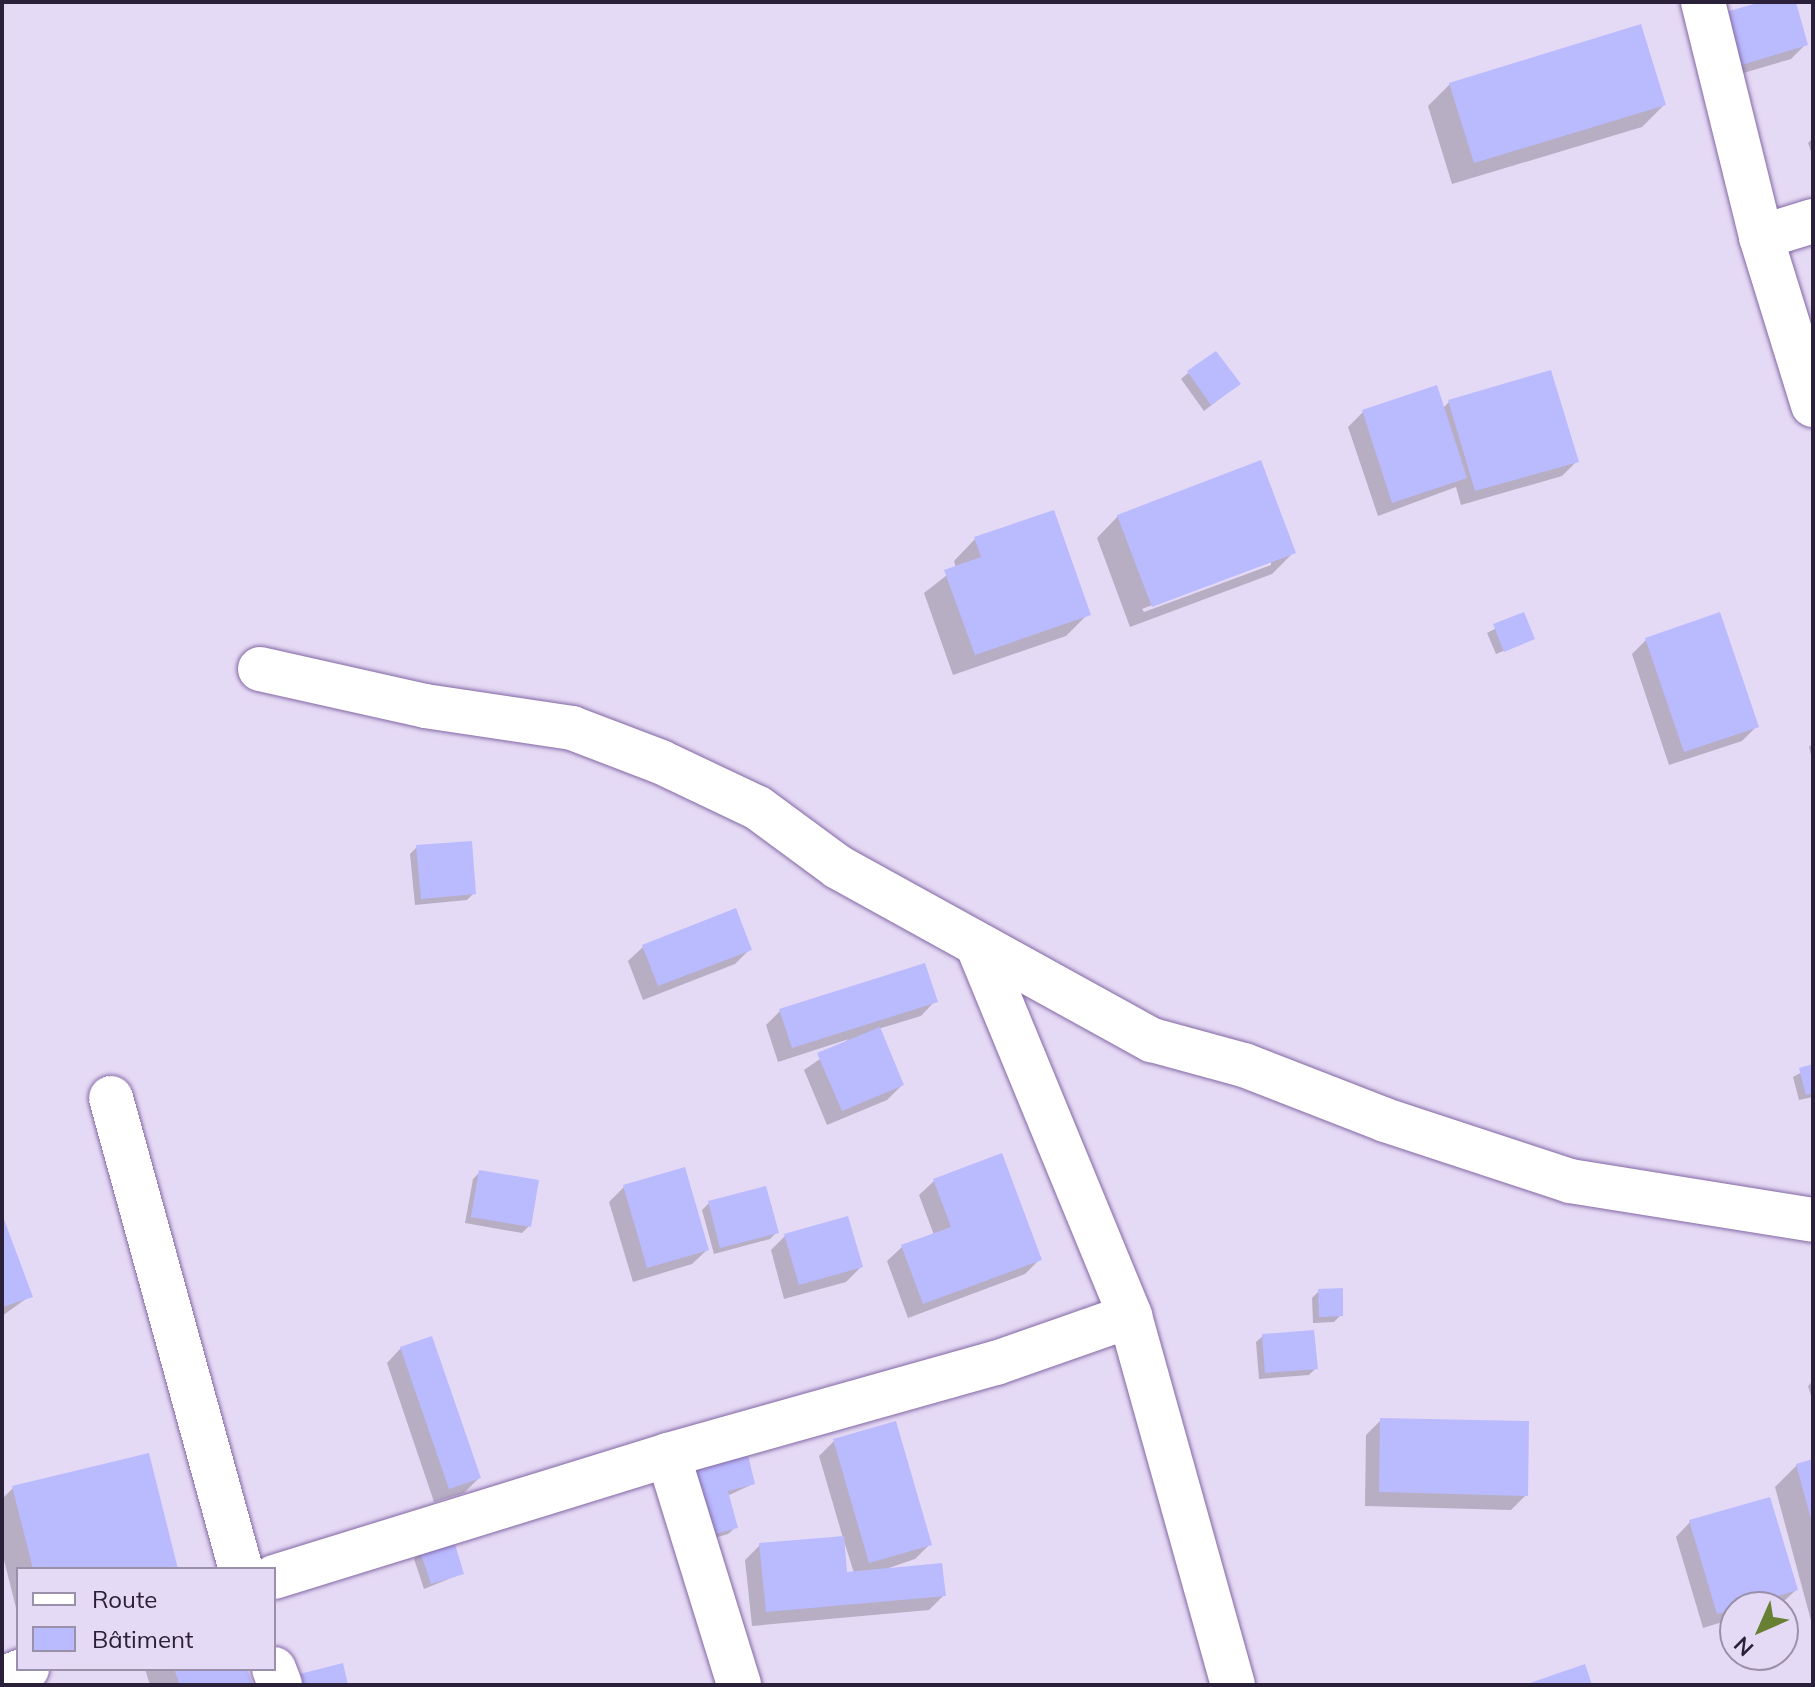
<!DOCTYPE html>
<meta charset="utf-8">
<style>
body{margin:0}
#map{position:relative;width:1815px;height:1687px;overflow:hidden;background:#e5daf5;font-family:Mulish,sans-serif}
div>[style]{position:absolute}
[style*='--x']{left:calc(var(--x)*1px);top:calc(var(--y)*1px);width:calc(var(--w)*1px);rotate:calc(var(--a)*1deg)}
.shadow>*{inset:0;background:#0003}
.building>*{inset:0;background:#babaff}
.roads{filter:drop-shadow(0 0 2px #8367a4) drop-shadow(0 0 2px #8367a4)}
.street>*{height:44px;margin:-22px;padding:0 22px;transform-origin:22px;border-radius:22px;background:#fff}
span{translate:-50% -50%;white-space:nowrap;text-align:center;line-height:1.15;-webkit-text-stroke:6px #e5daf5;paint-order:stroke}
.frame{position:absolute;inset:0;border:4px solid #2b2039;pointer-events:none}
.legend{position:absolute;left:16px;top:1567px;width:260px;height:104px;box-sizing:border-box;background:#e5daf5;border:2px solid #9b90aa;margin:0;padding:10px 14px;list-style:none;font-size:24px;color:#2b2039}
.legend li{display:flex;align-items:center;gap:16px;height:40px}
.legend b{width:40px;border:2px solid #9b90aa}
.north{position:absolute;left:1719px;top:1591px;width:80px;height:80px;box-sizing:border-box;background:#e5daf5;border:2px solid #9b90aa;border-radius:50%;rotate:225deg;font-size:22px;font-weight:700;line-height:32px;text-align:center;color:#2b2039}
.north::after{content:'';display:block;margin:auto;width:28px;height:36px;background:#688033;clip-path:polygon(50% 0,100% 100%,50% 72%,0 100%)}
</style>
<div id="map">
<div class="shadow">
<div style="clip-path:polygon(1768px 2px,1794px 2px,1806px 44px,1791px 59px,1723px 79px)"></div>
<div style="clip-path:polygon(1450px 84px,1664px 105px,1642px 127px,1452px 184px,1428px 106px)"></div>
<div style="clip-path:polygon(1813px 138px,1813px 157px,1808px 143px)"></div>
<div style="clip-path:polygon(1188px 373px,1231px 390px,1204px 411px,1181px 379px)"></div>
<div style="clip-path:polygon(1450px 401px,1577px 461px,1562px 476px,1461px 505px,1456px 487px,1378px 516px,1348px 427px,1363px 412px,1442px 409px)"></div>
<div style="clip-path:polygon(evenodd,1118px 516px,1294px 552px,1272px 574px,1130px 627px,1097px 538px,1118px 516px,1271px 560px,1271px 565px,1144px 612px,1142px 609px,1271px 560px)"></div>
<div style="clip-path:polygon(975px 539px,1088px 614px,1066px 636px,953px 675px,924px 593px,956px 568px,954px 561px)"></div>
<div style="clip-path:polygon(1523px 614px,1533px 639px,1496px 654px,1487px 633px)"></div>
<div style="clip-path:polygon(1647px 639px,1756px 727px,1742px 741px,1669px 765px,1632px 654px)"></div>
<div style="clip-path:polygon(1813px 743px,1813px 762px,1809px 747px)"></div>
<div style="clip-path:polygon(417px 847px,474px 893px,467px 900px,415px 905px,410px 854px)"></div>
<div style="clip-path:polygon(643px 947px,749px 950px,735px 964px,643px 1000px,628px 961px)"></div>
<div style="clip-path:polygon(935px 1001px,921px 1016px,878px 1029px,902px 1085px,887px 1100px,827px 1125px,804px 1070px,849px 1039px,778px 1062px,766px 1025px,780px 1011px)"></div>
<div style="clip-path:polygon(1813px 1066px,1813px 1097px,1799px 1100px,1793px 1077px)"></div>
<div style="clip-path:polygon(480px 1172px,529px 1226px,522px 1233px,465px 1223px,473px 1179px)"></div>
<div style="clip-path:polygon(934px 1181px,1039px 1260px,1025px 1274px,908px 1318px,887px 1261px,902px 1247px,934px 1235px,919px 1195px)"></div>
<div style="clip-path:polygon(624px 1187px,707px 1250px,692px 1264px,633px 1282px,609px 1202px)"></div>
<div style="clip-path:polygon(709px 1203px,777px 1232px,770px 1239px,714px 1254px,702px 1210px)"></div>
<div style="clip-path:polygon(2px 1219px,30px 1296px,2px 1316px)"></div>
<div style="clip-path:polygon(786px 1235px,861px 1267px,846px 1282px,784px 1299px,771px 1250px)"></div>
<div style="clip-path:polygon(1319px 1291px,1341px 1315px,1334px 1322px,1313px 1323px,1312px 1298px)"></div>
<div style="clip-path:polygon(1263px 1336px,1316px 1368px,1309px 1375px,1259px 1379px,1256px 1342px)"></div>
<div style="clip-path:polygon(401px 1348px,479px 1478px,464px 1493px,434px 1502px,387px 1363px)"></div>
<div style="clip-path:polygon(1813px 1381px,1813px 1402px,1808px 1386px)"></div>
<div style="clip-path:polygon(1381px 1420px,1526px 1495px,1511px 1510px,1365px 1506px,1366px 1435px)"></div>
<div style="clip-path:polygon(evenodd,834px 1441px,930px 1544px,915px 1559px,880px 1571px,944px 1595px,929px 1610px,752px 1626px,745px 1560px,760px 1545px,843px 1538px,819px 1456px,834px 1441px,844px 1541px,854px 1573px,846px 1574px,844px 1541px)"></div>
<div style="clip-path:polygon(1813px 1461px,1813px 1628px,1775px 1487px,1797px 1465px)"></div>
<div style="clip-path:polygon(687px 1473px,753px 1484px,727px 1496px,735px 1528px,728px 1534px,704px 1541px)"></div>
<div style="clip-path:polygon(13px 1488px,176px 1569px,18px 1569px,18px 1616px,2px 1552px,2px 1499px)"></div>
<div style="clip-path:polygon(1690px 1522px,1796px 1590px,1781px 1604px,1735px 1607px,1735px 1618px,1703px 1628px,1676px 1537px)"></div>
<div style="clip-path:polygon(421px 1552px,461px 1574px,424px 1589px,414px 1559px)"></div>
<div style="clip-path:polygon(145px 1669px,245px 1669px,251px 1685px,150px 1685px)"></div>
</div>
<div class="building">
<div style="clip-path:polygon(1761px 2px,1796px 2px,1808px 45px,1738px 66px,1722px 13px)"></div>
<div style="clip-path:polygon(1641px 24px,1666px 105px,1474px 163px,1449px 83px)"></div>
<div style="clip-path:polygon(1216px 351px,1241px 384px,1211px 405px,1187px 371px)"></div>
<div style="clip-path:polygon(1551px 370px,1579px 462px,1475px 491px,1448px 400px)"></div>
<div style="clip-path:polygon(1437px 385px,1467px 478px,1392px 503px,1362px 410px)"></div>
<div style="clip-path:polygon(1261px 460px,1296px 553px,1152px 607px,1117px 515px)"></div>
<div style="clip-path:polygon(1054px 510px,1091px 615px,975px 655px,944px 570px,981px 557px,974px 537px)"></div>
<div style="clip-path:polygon(1524px 612px,1535px 639px,1504px 652px,1493px 624px)"></div>
<div style="clip-path:polygon(1720px 612px,1759px 727px,1684px 752px,1645px 638px)"></div>
<div style="clip-path:polygon(472px 841px,476px 894px,421px 899px,416px 845px)"></div>
<div style="clip-path:polygon(736px 908px,752px 950px,658px 986px,642px 945px)"></div>
<div style="clip-path:polygon(925px 963px,938px 1002px,792px 1048px,779px 1009px)"></div>
<div style="clip-path:polygon(880px 1027px,904px 1085px,842px 1111px,817px 1053px)"></div>
<div style="clip-path:polygon(1813px 1064px,1813px 1093px,1806px 1095px,1799px 1068px)"></div>
<div style="clip-path:polygon(1002px 1153px,1042px 1260px,923px 1304px,901px 1245px,951px 1227px,933px 1179px)"></div>
<div style="clip-path:polygon(685px 1167px,709px 1250px,647px 1268px,623px 1185px)"></div>
<div style="clip-path:polygon(479px 1170px,539px 1180px,531px 1227px,471px 1217px)"></div>
<div style="clip-path:polygon(766px 1186px,779px 1233px,720px 1248px,708px 1201px)"></div>
<div style="clip-path:polygon(2px 1214px,33px 1297px,2px 1307px)"></div>
<div style="clip-path:polygon(848px 1216px,863px 1267px,799px 1285px,784px 1234px)"></div>
<div style="clip-path:polygon(1343px 1288px,1343px 1316px,1319px 1317px,1318px 1289px)"></div>
<div style="clip-path:polygon(1314px 1330px,1318px 1369px,1265px 1373px,1262px 1334px)"></div>
<div style="clip-path:polygon(432px 1336px,481px 1478px,449px 1489px,400px 1347px)"></div>
<div style="clip-path:polygon(1380px 1418px,1529px 1421px,1528px 1496px,1379px 1492px)"></div>
<div style="clip-path:polygon(896px 1421px,932px 1545px,869px 1563px,833px 1439px)"></div>
<div style="clip-path:polygon(747px 1451px,755px 1484px,728px 1491px,738px 1528px,711px 1535px,692px 1464px)"></div>
<div style="clip-path:polygon(149px 1453px,178px 1569px,33px 1569px,12px 1486px)"></div>
<div style="clip-path:polygon(1813px 1459px,1813px 1523px,1812px 1523px,1796px 1464px)"></div>
<div style="clip-path:polygon(1770px 1497px,1798px 1590px,1717px 1614px,1689px 1520px)"></div>
<div style="clip-path:polygon(844px 1536px,847px 1572px,942px 1563px,946px 1596px,766px 1612px,759px 1543px)"></div>
<div style="clip-path:polygon(454px 1541px,464px 1574px,431px 1584px,420px 1551px)"></div>
<div style="clip-path:polygon(343px 1663px,348px 1685px,294px 1685px,292px 1676px)"></div>
<div style="clip-path:polygon(1585px 1664px,1592px 1685px,1524px 1685px)"></div>
<div style="clip-path:polygon(174px 1669px,247px 1669px,253px 1685px,180px 1685px)"></div>
</div>
<div class="roads">
<div class="street">
<div style="--x:1703;--y:2;--w:242;--a:76.1"></div>
<div style="--x:1761;--y:237;--w:176;--a:72.8"></div>
<div style="--x:1761;--y:237;--w:54;--a:-17.1"></div>
<div style="--x:260;--y:669;--w:169;--a:12.6"></div>
<div style="--x:425;--y:706;--w:149;--a:8.5"></div>
<div style="--x:572;--y:728;--w:95;--a:20.9"></div>
<div style="--x:661;--y:762;--w:107;--a:25.4"></div>
<div style="--x:758;--y:808;--w:99;--a:36.4"></div>
<div style="--x:838;--y:867;--w:359;--a:28.9"></div>
<div style="--x:1152;--y:1040;--w:95;--a:15.2"></div>
<div style="--x:1244;--y:1065;--w:151;--a:21.3"></div>
<div style="--x:1385;--y:1120;--w:195;--a:18.2"></div>
<div style="--x:1570;--y:1181;--w:246;--a:9.1"></div>
<div style="--x:979;--y:949;--w:397;--a:67.6"></div>
<div style="--x:1130;--y:1316;--w:383;--a:74.4"></div>
<div style="--x:111;--y:1098;--w:489;--a:74.6"></div>
<div style="--x:668;--y:1455;--w:241;--a:72.8"></div>
<div style="--x:274;--y:1577;--w:412;--a:-17.2"></div>
<div style="--x:668;--y:1455;--w:341;--a:-15.7"></div>
<div style="--x:996;--y:1363;--w:142;--a:-19.3"></div>
<div style="--x:274;--y:1669;--w:17;--a:69"></div>
<div style="--x:2;--y:1679;--w:27;--a:-22"></div>
</div>
</div>
<div class="frame"></div>
<ul class="legend">
<li><b style="height:10px;background:#fff"></b>Route</li>
<li><b style="height:22px;background:#babaff"></b>Bâtiment</li>
</ul>
<div class="north">N</div>
</div>
